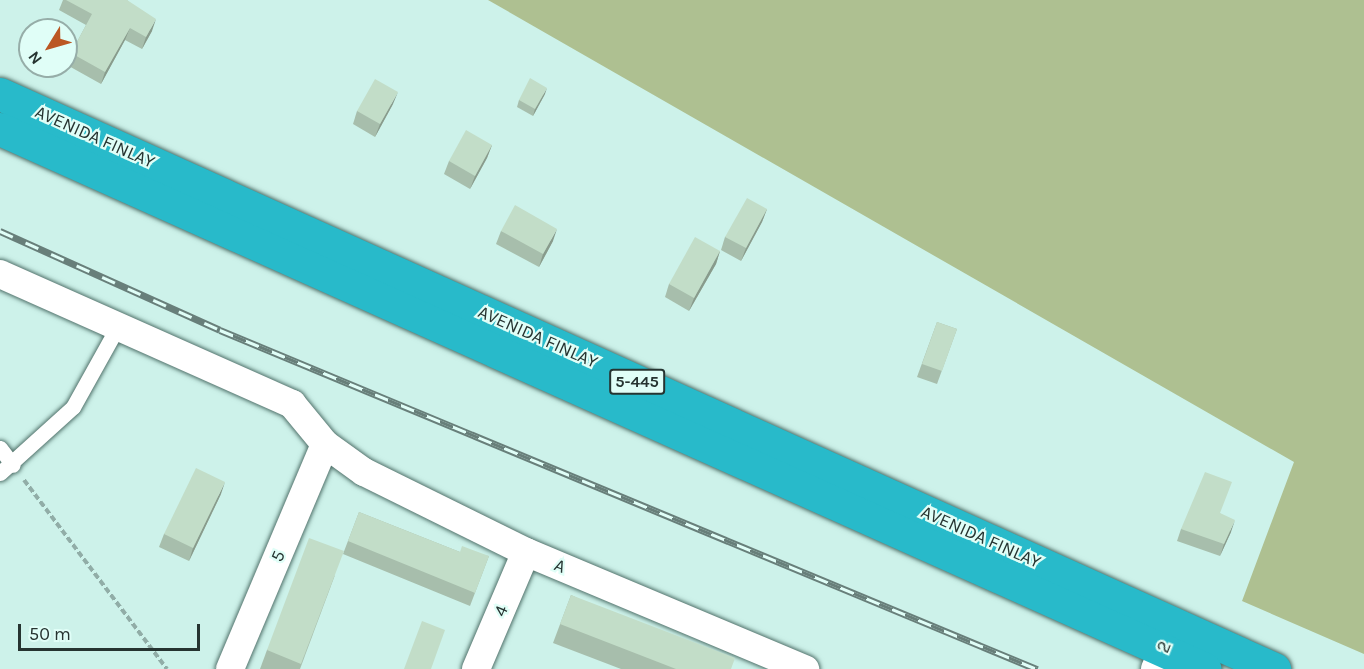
<!DOCTYPE html>
<style>
body{margin:0}
#map{position:relative;width:1364px;height:669px;overflow:hidden;background:#cdf2ea;font-family:Karla,sans-serif}
div>[style]{position:absolute}
[style*='--x']{left:calc(var(--x)*1px);top:calc(var(--y)*1px);width:calc(var(--w)*1px);rotate:calc(var(--a)*1deg)}
.green>*{inset:0;background:#aec091}
.path>*{height:4px;margin-top:-2px;transform-origin:0;background:repeating-linear-gradient(90deg,#91ada7 0 6px,transparent 0 9px)}
.roads{filter:drop-shadow(0 0 2px #51726b) drop-shadow(0 0 2px #51726b)}
.lane>*{height:15px;margin:-7.5px;padding:0 7.5px;transform-origin:7.5px;border-radius:7.5px;background:#fff}
.street>*{height:28px;margin:-14px;padding:0 14px;transform-origin:14px;border-radius:14px;background:#fff}
.highway>*{height:33px;margin:-16.5px;padding:0 16.5px;transform-origin:16.5px;border-radius:16.5px;background:#28baca}
.rail>*{height:7px;margin-top:-3.5px;transform-origin:0;background:repeating-linear-gradient(90deg,#e0fef7 0 14px,#687f7a 0 28px);box-sizing:border-box;border-block:2px solid #687f7a}
.wall>*{inset:0;background:#a7beac}
.shaded-wall>*{inset:0;background:#889b8c}
.building>*{inset:0;background:#c2ddc8}
span{translate:-50% -50%;white-space:nowrap;text-align:center;line-height:1.15;-webkit-text-stroke:4.5px #e0fef7;paint-order:stroke}
.shield-label span{padding:2px 4px;background:#e0fef7;border:2px solid;border-radius:4px;-webkit-text-stroke-width:0}
.shield-label{font-size:16px;color:#263431;font-weight:700}
.street-label{font-size:18px;color:#263431}
.north{position:absolute;left:18px;top:18px;width:60px;height:60px;box-sizing:border-box;background:#e0fef7;border:2px solid #96ada8;border-radius:50%;rotate:233deg;font-size:16px;font-weight:700;line-height:24px;text-align:center;color:#263431}
.north::after{content:'';display:block;margin:auto;width:21px;height:27px;background:#bb5723;clip-path:polygon(50% 0,100% 100%,50% 72%,0 100%)}
.scale{position:absolute;left:18px;top:624px;width:182px;height:27px;box-sizing:border-box;border:3px solid #263431;border-top:0;padding-left:8px;font-size:18px;line-height:21px;white-space:nowrap;color:#263431;-webkit-text-stroke:4px #e0fef7;paint-order:stroke}
</style>
<div id="map">
<div class="green">
<div style="clip-path:polygon(488px 0,1364px 0,1364px 654px,1242px 601px,1294px 462px)"></div>
</div>
<div class="path">
<div style="--x:24;--y:480;--w:237;--a:52.9"></div>
</div>
<div class="roads">
<div class="lane">
<div style="--x:0;--y:448;--w:21;--a:53"></div>
<div style="--x:0;--y:473;--w:98;--a:-42.1"></div>
<div style="--x:73;--y:407;--w:93;--a:-60.9"></div>
</div>
<div class="street">
<div style="--x:0;--y:274;--w:320;--a:24"></div>
<div style="--x:292;--y:404;--w:52;--a:50.5"></div>
<div style="--x:325;--y:444;--w:48;--a:35.7"></div>
<div style="--x:364;--y:472;--w:181;--a:26.3"></div>
<div style="--x:526;--y:552;--w:303;--a:22.8"></div>
<div style="--x:230;--y:669;--w:244;--a:-67.1"></div>
<div style="--x:476;--y:669;--w:127;--a:-66.9"></div>
<div style="--x:1155;--y:669;--w:43;--a:-67"></div>
</div>
<div class="highway">
<div style="--x:0;--y:94;--w:1398;--a:24.29"></div>
<div style="--x:0;--y:129;--w:1320;--a:24.14"></div>
</div>
</div>
<div class="rail">
<div style="--x:0;--y:231;--w:241;--a:24.2"></div>
<div style="--x:220;--y:330;--w:885;--a:22.54"></div>
</div>
<div class="wall">
<div style="clip-path:polygon(63px 0,127px 0,152px 31px,142px 49px,125px 40px,101px 84px,67px 65px,71px 53px,86px 25px,59px 10px)"></div>
<div style="clip-path:polygon(545px 94px,533px 116px,517px 107px,519px 100px)"></div>
<div style="clip-path:polygon(393px 104px,375px 137px,353px 124px,357px 111px)"></div>
<div style="clip-path:polygon(492px 145px,487px 158px,470px 189px,444px 174px,449px 161px)"></div>
<div style="clip-path:polygon(767px 209px,762px 222px,741px 261px,721px 250px,725px 237px)"></div>
<div style="clip-path:polygon(501px 231px,553px 241px,539px 267px,496px 244px)"></div>
<div style="clip-path:polygon(720px 251px,716px 264px,689px 311px,665px 297px,669px 284px)"></div>
<div style="clip-path:polygon(937px 322px,957px 329px,937px 384px,917px 377px)"></div>
<div style="clip-path:polygon(221px 494px,189px 561px,159px 547px,164px 534px)"></div>
<div style="clip-path:polygon(359px 512px,460px 552px,489px 556px,470px 606px,343px 554px)"></div>
<div style="clip-path:polygon(1220px 513px,1231px 532px,1220px 556px,1177px 541px,1181px 529px)"></div>
<div style="clip-path:polygon(335px 575px,300px 669px,260px 669px,267px 650px)"></div>
<div style="clip-path:polygon(571px 595px,731px 669px,621px 669px,553px 643px)"></div>
</div>
<div class="shaded-wall">
<div style="clip-path:polygon(156px 19px,152px 31px,142px 49px,146px 37px)"></div>
<div style="clip-path:polygon(130px 28px,125px 40px,101px 84px,105px 72px)"></div>
<div style="clip-path:polygon(547px 88px,545px 94px,533px 116px,535px 109px)"></div>
<div style="clip-path:polygon(398px 92px,393px 104px,375px 137px,380px 124px)"></div>
<div style="clip-path:polygon(492px 145px,487px 158px,470px 189px,475px 176px)"></div>
<div style="clip-path:polygon(767px 209px,762px 222px,741px 261px,746px 248px)"></div>
<div style="clip-path:polygon(557px 229px,553px 241px,539px 267px,543px 254px)"></div>
<div style="clip-path:polygon(720px 251px,716px 264px,689px 311px,694px 298px)"></div>
<div style="clip-path:polygon(225px 482px,221px 494px,189px 561px,193px 548px)"></div>
<div style="clip-path:polygon(1235px 520px,1231px 532px,1220px 556px,1224px 544px)"></div>
</div>
<div class="building">
<div style="clip-path:polygon(66px 0,127px 0,156px 19px,146px 37px,130px 28px,105px 72px,71px 53px,92px 14px)"></div>
<div style="clip-path:polygon(530px 78px,547px 88px,535px 109px,519px 100px)"></div>
<div style="clip-path:polygon(375px 79px,398px 92px,380px 124px,357px 111px)"></div>
<div style="clip-path:polygon(466px 130px,492px 145px,475px 176px,449px 161px)"></div>
<div style="clip-path:polygon(747px 198px,767px 209px,746px 248px,725px 237px)"></div>
<div style="clip-path:polygon(515px 205px,557px 229px,543px 254px,501px 231px)"></div>
<div style="clip-path:polygon(695px 237px,720px 251px,694px 298px,669px 284px)"></div>
<div style="clip-path:polygon(937px 322px,957px 329px,942px 371px,922px 364px)"></div>
<div style="clip-path:polygon(196px 468px,225px 482px,193px 548px,164px 534px)"></div>
<div style="clip-path:polygon(1205px 472px,1232px 482px,1220px 513px,1235px 520px,1224px 544px,1181px 529px)"></div>
<div style="clip-path:polygon(359px 512px,460px 552px,462px 546px,489px 556px,475px 593px,348px 541px)"></div>
<div style="clip-path:polygon(309px 538px,344px 551px,301px 664px,267px 650px)"></div>
<div style="clip-path:polygon(571px 595px,735px 658px,731px 669px,676px 669px,560px 624px)"></div>
<div style="clip-path:polygon(422px 621px,445px 630px,431px 669px,404px 669px)"></div>
</div>
<div class="shield-label">
<span style="left:637px;top:382px">5-445</span>
</div>
<div class="street-label">
<span style="left:95px;top:137px;rotate:24deg">AVENIDA FINLAY</span>
<span style="left:538px;top:337px;rotate:24deg">AVENIDA FINLAY</span>
<span style="left:981px;top:537px;rotate:24deg">AVENIDA FINLAY</span>
<span style="left:278px;top:556px;rotate:-67deg">5</span>
<span style="left:560px;top:566px;rotate:22deg">A</span>
<span style="left:501px;top:611px;rotate:-67deg">4</span>
<span style="left:1164px;top:647px;rotate:-68deg">2</span>
</div>
<div class="north">N</div>
<div class="scale">50 m</div>
</div>
